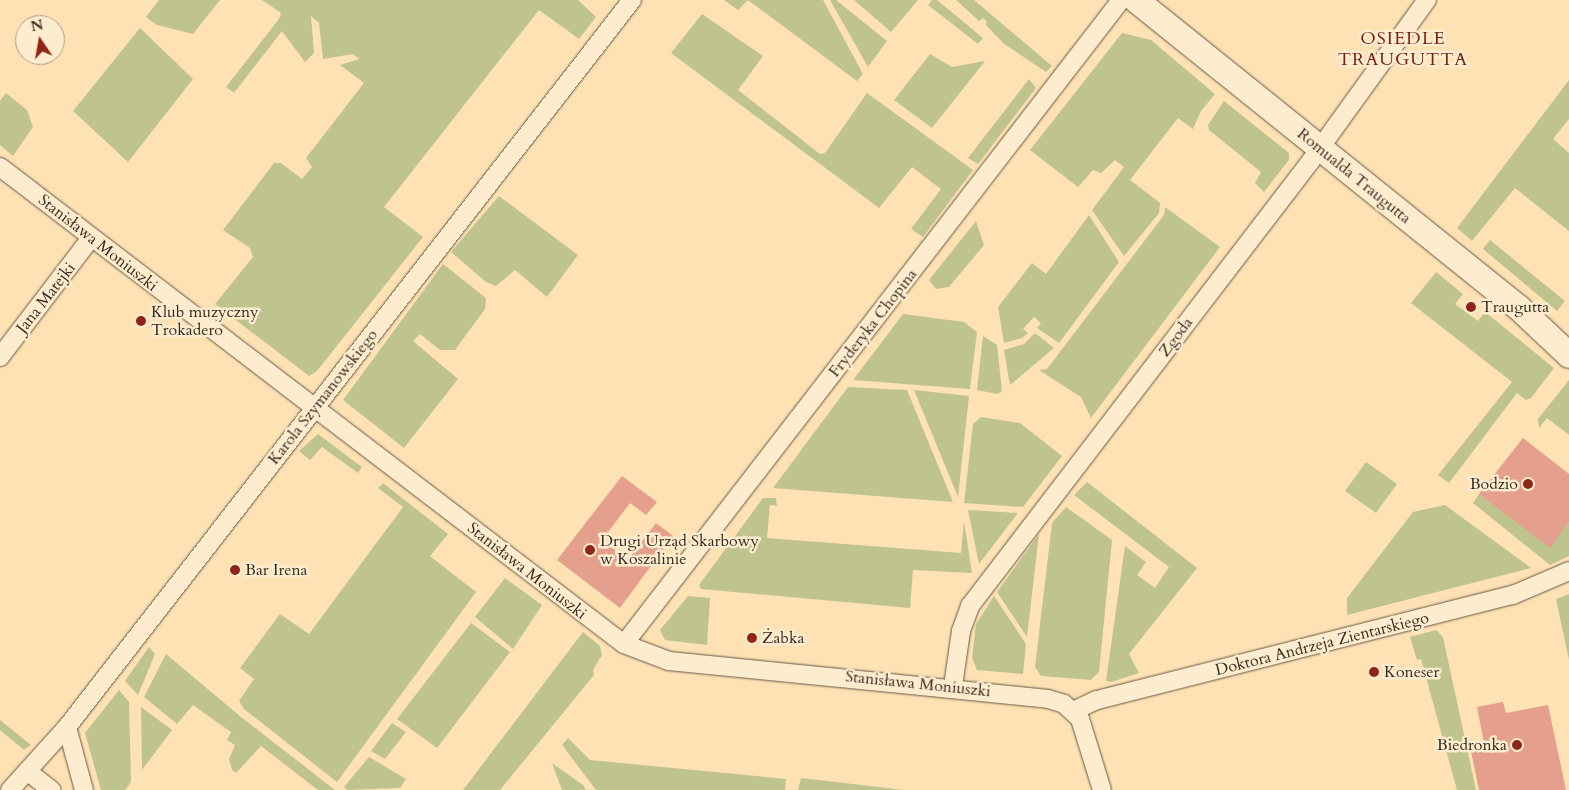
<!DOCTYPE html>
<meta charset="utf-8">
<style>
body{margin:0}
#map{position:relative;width:1569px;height:790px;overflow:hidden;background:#fee2b4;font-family:Cardo,serif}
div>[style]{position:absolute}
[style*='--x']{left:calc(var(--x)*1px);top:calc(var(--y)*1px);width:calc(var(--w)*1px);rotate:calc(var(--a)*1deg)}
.green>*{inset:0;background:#bfc38e}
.building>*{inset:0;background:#e4a08c}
.roads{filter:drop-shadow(0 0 1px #665844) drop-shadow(0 0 1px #665844)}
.minor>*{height:18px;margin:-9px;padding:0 9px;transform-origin:9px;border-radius:9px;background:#feecce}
.secondary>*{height:25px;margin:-12.5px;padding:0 12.5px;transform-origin:12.5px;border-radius:12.5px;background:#feecce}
.dots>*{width:14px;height:14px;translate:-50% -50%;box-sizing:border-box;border:2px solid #feecce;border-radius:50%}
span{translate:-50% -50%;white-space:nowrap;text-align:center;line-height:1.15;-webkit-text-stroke:5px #feecce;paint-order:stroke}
.street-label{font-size:16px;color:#332a1f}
.poi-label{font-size:16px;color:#332a1f}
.left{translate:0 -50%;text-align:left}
.right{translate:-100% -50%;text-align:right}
.neighbourhood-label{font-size:18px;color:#7a1f14;letter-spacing:1px}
.north{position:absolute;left:15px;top:15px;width:50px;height:50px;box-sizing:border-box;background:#feecce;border:1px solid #ad9e88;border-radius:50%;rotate:348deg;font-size:14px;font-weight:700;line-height:20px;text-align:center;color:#332a1f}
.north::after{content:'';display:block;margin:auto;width:18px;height:22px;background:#8f2418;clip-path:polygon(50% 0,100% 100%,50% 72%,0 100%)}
</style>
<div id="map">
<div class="green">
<div style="clip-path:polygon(159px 0,220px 0,193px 34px,157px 25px,146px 17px)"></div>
<div style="clip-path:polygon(262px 0,578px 0,596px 17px,579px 39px,539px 10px,384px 207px,423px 237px,317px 371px,309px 376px,215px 304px,253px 257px,250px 248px,223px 230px,274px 163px,281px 163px,302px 179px,312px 167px,306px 158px,364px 83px,340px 65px,359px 59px,353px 54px,323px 59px,319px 23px,311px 16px,314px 53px,305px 62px,282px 31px,234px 93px,226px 87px,279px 19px,281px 13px)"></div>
<div style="clip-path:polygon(724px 0,823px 0,863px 74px,857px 81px,748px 0,738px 10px)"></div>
<div style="clip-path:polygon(830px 0,836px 0,887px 41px,868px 67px)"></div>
<div style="clip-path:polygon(854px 0,918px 0,891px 32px)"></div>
<div style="clip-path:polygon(932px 0,937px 0,983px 38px,978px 44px,928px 5px)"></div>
<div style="clip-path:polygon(956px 0,974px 0,1052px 66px,1046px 72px,1003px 43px,986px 25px,987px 21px,983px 18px,979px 21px)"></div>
<div style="clip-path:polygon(702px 14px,763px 56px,738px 90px,820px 154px,825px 153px,867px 93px,973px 170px,923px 237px,911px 229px,941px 189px,912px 167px,879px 208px,671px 53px)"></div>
<div style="clip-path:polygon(140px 28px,193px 79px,128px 162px,73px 111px)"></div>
<div style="clip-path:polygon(1122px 33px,1151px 40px,1215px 94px,1201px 111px,1193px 129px,1178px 118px,1130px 180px,1160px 203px,1159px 213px,1124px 256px,1092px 210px,1124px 167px,1115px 160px,1101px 173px,1093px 170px,1078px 187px,1030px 150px)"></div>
<div style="clip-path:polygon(930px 54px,952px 67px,985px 61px,932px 128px,894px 100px)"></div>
<div style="clip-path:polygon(1029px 79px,1036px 88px,978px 164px,968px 158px)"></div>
<div style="clip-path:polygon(1569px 80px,1569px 119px,1553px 139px,1569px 153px,1569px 231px,1515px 188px,1472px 241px,1457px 228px)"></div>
<div style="clip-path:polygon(6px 93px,27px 110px,33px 127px,13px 156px,0 145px,0 101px)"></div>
<div style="clip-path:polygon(1224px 101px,1289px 153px,1289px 160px,1264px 192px,1255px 183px,1261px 172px,1209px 130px,1208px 125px)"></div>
<div style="clip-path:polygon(499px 196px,578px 255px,547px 297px,515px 270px,496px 286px,486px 282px,451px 252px)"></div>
<div style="clip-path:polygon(1165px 207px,1220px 247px,1091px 418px,1081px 397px,1039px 370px,1047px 369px,1164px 215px)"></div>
<div style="clip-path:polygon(1089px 215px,1119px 262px,1059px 343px,1037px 328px,1041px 323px,1034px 317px,1023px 329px,1028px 333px,1022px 338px,1004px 343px,998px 307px,1032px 263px,1046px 274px)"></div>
<div style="clip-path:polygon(976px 221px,984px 245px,949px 287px,936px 289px,929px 280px)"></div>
<div style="clip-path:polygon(1490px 240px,1565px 301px,1557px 311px,1483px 249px)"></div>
<div style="clip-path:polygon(443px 264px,486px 298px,485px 309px,455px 350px,440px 350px,420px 334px,413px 341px,458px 379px,404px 448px,343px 400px)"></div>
<div style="clip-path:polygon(1436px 272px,1463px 294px,1455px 304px,1478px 321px,1485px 312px,1554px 368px,1531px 398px,1526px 400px,1517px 393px,1449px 483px,1438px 475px,1512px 382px,1411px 303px)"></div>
<div style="clip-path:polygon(903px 314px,964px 322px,977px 332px,970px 389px,853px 380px)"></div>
<div style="clip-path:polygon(1035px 333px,1054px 348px,1010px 385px,1004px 350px,1024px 344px)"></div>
<div style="clip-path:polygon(983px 336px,997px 345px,1002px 391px,997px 394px,977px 390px)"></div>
<div style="clip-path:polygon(1569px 380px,1569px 435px,1547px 418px,1539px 428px,1538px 419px)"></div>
<div style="clip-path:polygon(848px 387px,907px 390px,953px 502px,773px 488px)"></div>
<div style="clip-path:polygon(914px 390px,969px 396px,958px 497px)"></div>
<div style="clip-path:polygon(981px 417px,1020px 423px,1062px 456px,1023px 507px,964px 503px,973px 424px)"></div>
<div style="clip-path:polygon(318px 434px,362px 467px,358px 473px,322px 447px,310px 460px,299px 451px)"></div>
<div style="clip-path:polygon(1366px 462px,1397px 484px,1376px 513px,1345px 491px)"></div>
<div style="clip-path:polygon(1087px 482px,1197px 568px,1129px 654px,1139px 673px,1111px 682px,1106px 681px,1125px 546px,1146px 562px,1137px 575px,1155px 588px,1169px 567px,1074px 495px)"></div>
<div style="clip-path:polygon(383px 483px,448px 534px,430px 556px,476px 592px,337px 782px,244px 709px,239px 701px,254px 679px,240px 668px,280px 614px,309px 634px,403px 507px,378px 488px)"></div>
<div style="clip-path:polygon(1479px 494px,1550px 547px,1569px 522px,1569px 556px,1550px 565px,1473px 503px)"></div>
<div style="clip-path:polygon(763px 498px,776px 498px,777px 506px,770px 505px,767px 538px,961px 553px,964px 521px,972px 573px,913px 570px,910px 608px,701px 589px,699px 585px)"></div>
<div style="clip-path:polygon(1445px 505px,1531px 568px,1347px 615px,1347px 598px,1413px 512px)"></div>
<div style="clip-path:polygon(1066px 507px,1112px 540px,1099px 672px,1091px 680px,1041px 676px,1035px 667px,1052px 523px)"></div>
<div style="clip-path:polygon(968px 510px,1018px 513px,979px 564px)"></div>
<div style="clip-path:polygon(1039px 534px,1027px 637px,997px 592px)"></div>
<div style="clip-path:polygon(505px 578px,542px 605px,513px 649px,475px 617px)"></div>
<div style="clip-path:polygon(1569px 594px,1569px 660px,1556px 599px)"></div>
<div style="clip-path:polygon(688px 596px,710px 598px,707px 645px,665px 640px,660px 630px)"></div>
<div style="clip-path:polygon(994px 596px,1026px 644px,1023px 674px,977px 670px,972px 658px,976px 624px)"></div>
<div style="clip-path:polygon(471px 623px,510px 652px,437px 748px,397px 719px)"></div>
<div style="clip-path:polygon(1436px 630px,1443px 637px,1476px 790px,1457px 790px,1421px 659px,1417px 660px,1410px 637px)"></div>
<div style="clip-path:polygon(583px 632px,600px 646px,602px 655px,593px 670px,594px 675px,500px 790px,463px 790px)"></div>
<div style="clip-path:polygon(149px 647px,155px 654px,138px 695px,125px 681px)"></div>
<div style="clip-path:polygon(166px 654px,241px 717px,335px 790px,318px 790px,261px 746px,236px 773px,232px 770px,229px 759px,235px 745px,227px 740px,231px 732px,193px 705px,177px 724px,144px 697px)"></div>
<div style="clip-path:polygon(119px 690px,129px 702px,131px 782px,125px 790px,101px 790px,85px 733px)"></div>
<div style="clip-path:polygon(141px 707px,172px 730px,142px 770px)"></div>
<div style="clip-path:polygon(0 720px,31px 745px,24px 750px,0 730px)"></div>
<div style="clip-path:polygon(392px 723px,406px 732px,385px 759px,371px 751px)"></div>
<div style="clip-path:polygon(568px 738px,590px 760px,786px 779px,785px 790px,596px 790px,562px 745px)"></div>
<div style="clip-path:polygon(369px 757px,406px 779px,400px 788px,347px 790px,344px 787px)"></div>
<div style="clip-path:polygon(552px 763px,583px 785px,586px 790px,562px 790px)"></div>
<div style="clip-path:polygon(801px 778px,904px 790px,798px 790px)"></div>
</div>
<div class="building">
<div style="clip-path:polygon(1523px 438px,1569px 474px,1569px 522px,1550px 548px,1479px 494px)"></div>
<div style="clip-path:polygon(622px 476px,657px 502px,646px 515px,630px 503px,602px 540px,628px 560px,656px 523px,673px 536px,620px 608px,557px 560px)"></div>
<div style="clip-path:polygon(1503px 702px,1506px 713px,1548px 705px,1566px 790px,1479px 790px,1470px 746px,1484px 743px,1477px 707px)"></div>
</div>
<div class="roads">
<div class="minor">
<div style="--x:0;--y:167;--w:785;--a:37.4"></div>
<div style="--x:624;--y:644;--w:48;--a:20.7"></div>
<div style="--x:669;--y:661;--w:381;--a:5.7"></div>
<div style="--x:1048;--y:699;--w:17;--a:17"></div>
<div style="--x:1064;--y:704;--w:22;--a:43"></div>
<div style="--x:1080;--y:719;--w:74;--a:72.8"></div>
<div style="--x:0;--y:357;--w:150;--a:-52.6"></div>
<div style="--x:624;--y:644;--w:813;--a:-52.34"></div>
<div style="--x:953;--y:686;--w:56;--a:-81.7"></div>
<div style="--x:961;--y:631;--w:27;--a:-70"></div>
<div style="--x:970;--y:606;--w:559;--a:-52.56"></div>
<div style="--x:1310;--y:162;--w:200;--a:-54.2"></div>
<div style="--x:1073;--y:711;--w:26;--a:-25"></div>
<div style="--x:1097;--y:700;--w:429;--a:-14.2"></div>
<div style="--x:1513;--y:595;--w:61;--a:-23.2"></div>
<div style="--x:67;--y:727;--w:65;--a:74.9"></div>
<div style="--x:27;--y:771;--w:31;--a:38"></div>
<div style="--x:10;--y:790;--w:85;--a:-47.9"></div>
<div style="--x:67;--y:727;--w:921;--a:-52.15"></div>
</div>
<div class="secondary">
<div style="--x:1136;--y:0;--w:490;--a:38.8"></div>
<div style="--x:1518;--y:307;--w:70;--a:43.3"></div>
</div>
</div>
<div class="dots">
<div style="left:1471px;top:307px;background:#8f2418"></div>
<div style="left:141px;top:321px;background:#8f2418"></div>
<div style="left:1528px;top:484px;background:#8f2418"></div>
<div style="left:590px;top:550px;background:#8f2418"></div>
<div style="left:235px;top:570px;background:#8f2418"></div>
<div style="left:752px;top:638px;background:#8f2418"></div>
<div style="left:1374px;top:672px;background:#8f2418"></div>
<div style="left:1517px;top:745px;background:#8f2418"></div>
</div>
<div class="street-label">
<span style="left:1354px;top:176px;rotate:39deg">Romualda Traugutta</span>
<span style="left:98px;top:243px;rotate:38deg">Stanisława Moniuszki</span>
<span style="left:46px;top:298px;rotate:-52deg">Jana Matejki</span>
<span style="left:873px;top:323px;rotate:-52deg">Fryderyka Chopina</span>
<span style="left:1176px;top:337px;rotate:-53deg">Zgoda</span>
<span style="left:323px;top:397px;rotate:-52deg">Karola Szymanowskiego</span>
<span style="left:527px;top:571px;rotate:38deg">Stanisława Moniuszki</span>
<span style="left:1322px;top:644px;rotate:-14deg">Doktora Andrzeja Zientarskiego</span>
<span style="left:918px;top:684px;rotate:6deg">Stanisława Moniuszki</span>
</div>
<div class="poi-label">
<span class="left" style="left:1481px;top:307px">Traugutta</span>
<span class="left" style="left:151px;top:321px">Klub muzyczny<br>Trokadero</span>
<span class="right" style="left:1518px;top:484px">Bodzio</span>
<span class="left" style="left:600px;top:550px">Drugi Urząd Skarbowy<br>w Koszalinie</span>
<span class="left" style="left:245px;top:570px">Bar Irena</span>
<span class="left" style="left:762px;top:638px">Żabka</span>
<span class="left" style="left:1384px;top:672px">Koneser</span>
<span class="right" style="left:1507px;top:745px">Biedronka</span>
</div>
<div class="neighbourhood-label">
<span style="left:1403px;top:50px">OSIEDLE<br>TRAUGUTTA</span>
</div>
<div class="north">N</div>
</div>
